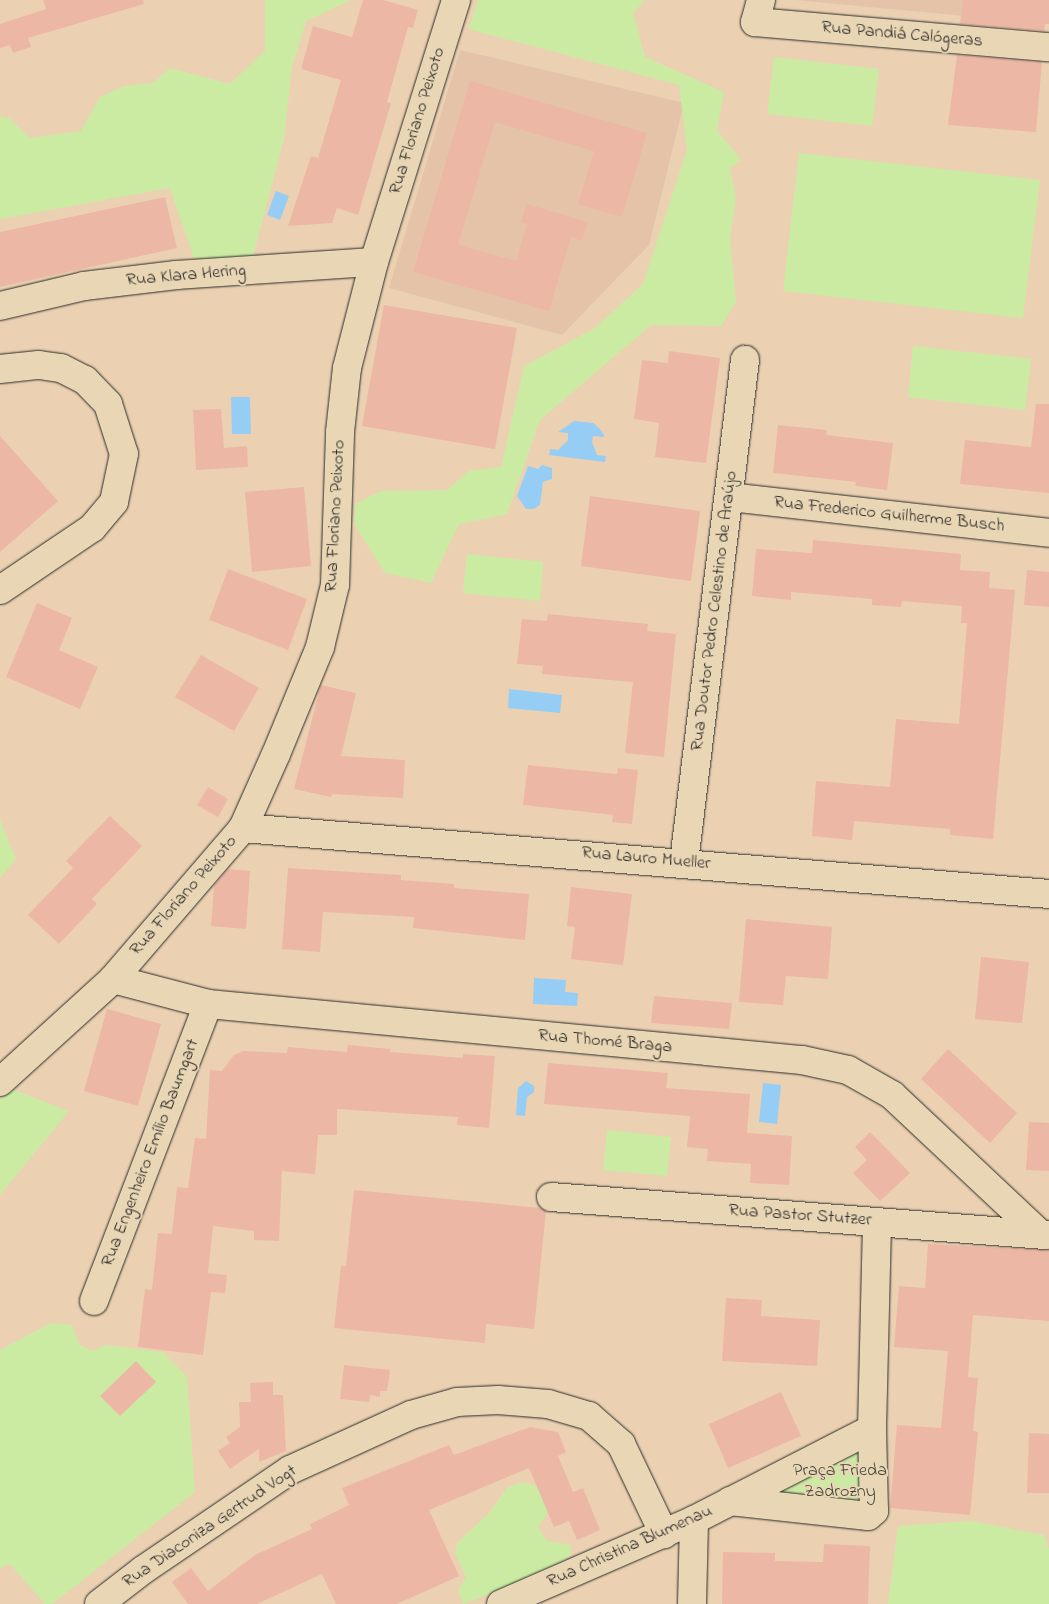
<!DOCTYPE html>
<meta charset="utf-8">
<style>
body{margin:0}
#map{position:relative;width:1049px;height:1604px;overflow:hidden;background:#ebd1b2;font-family:"Indie Flower",sans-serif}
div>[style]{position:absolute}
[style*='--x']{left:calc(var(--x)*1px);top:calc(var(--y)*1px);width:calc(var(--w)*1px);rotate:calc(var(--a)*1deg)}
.built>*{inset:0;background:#e4c3a9}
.green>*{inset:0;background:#cbeba3}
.water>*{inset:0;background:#96cdf5}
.building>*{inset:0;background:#edb7a5}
.roads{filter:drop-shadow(0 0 1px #2b2b2b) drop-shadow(0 0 1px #2b2b2b)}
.minor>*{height:28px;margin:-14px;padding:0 14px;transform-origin:14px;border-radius:14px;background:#e9d6b4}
span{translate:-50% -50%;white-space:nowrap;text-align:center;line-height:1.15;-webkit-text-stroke:4px #e9d6b4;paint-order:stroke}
.street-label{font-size:18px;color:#2b2b2b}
.park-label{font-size:18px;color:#43483d}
</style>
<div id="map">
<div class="built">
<div style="clip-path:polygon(795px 0,1049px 0,1049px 24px)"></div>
<div style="clip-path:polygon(460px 50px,684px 103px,649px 245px,562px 335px,389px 288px)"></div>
</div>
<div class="green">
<div style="clip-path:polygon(265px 0,351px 0,306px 21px,292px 67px,284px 139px,253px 256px,233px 260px,194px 258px,170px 188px,0 219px,0 116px,9px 118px,30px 138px,81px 131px,100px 97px,124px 86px,153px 83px,170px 68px,230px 84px,265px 51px)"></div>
<div style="clip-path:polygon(478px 0,645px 0,633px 13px,645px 57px,724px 92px,717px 130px,741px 160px,730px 168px,736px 198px,730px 239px,736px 302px,721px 326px,651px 325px,540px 420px,507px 514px,459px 524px,431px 583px,385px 573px,354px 524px,355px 504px,381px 491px,447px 490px,469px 471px,501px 467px,524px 366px,595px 328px,643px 284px,687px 150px,679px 85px,468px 29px)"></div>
<div style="clip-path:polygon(774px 57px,879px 69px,872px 126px,767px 114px)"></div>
<div style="clip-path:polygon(799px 153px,1040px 180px,1023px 318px,783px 291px)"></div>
<div style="clip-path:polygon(913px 346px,1031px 359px,1025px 410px,908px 397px)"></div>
<div style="clip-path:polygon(467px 554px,543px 562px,540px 601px,463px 593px)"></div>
<div style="clip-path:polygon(0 820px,16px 859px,0 878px)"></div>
<div style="clip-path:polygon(11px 1089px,69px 1111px,0 1195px,0 1100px)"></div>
<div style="clip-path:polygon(607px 1130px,671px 1137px,667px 1176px,603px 1170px)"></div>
<div style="clip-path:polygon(51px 1323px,72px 1325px,79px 1344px,91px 1351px,107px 1345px,163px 1352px,187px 1377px,195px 1492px,52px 1604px,45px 1604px,10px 1564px,0 1568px,0 1350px)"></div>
<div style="clip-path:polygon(861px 1447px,862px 1503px,736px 1511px)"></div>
<div style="clip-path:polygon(522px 1482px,551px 1490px,555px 1502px,538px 1527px,547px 1541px,571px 1545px,571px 1555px,546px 1572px,463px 1604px,458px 1590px,466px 1577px,455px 1553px,457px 1543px,489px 1513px,507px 1488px)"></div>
<div style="clip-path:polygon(971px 1521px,1044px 1535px,1049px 1550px,1049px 1604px,888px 1604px,898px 1526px)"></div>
</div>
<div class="water">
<div style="clip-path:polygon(276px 191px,289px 196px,280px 220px,267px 215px)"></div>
<div style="clip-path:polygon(231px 397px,250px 397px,251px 434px,232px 434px)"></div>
<div style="clip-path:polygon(574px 421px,593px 423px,600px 429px,605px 437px,593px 436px,592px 442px,597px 455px,606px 456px,605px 462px,549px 455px,550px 449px,558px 450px,568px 440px,568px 433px,558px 432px)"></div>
<div style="clip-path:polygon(542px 465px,552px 468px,552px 479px,543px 482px,540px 505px,533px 509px,526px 509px,517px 496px,528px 466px,538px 469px)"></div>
<div style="clip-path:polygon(509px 689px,562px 695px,560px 713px,508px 708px)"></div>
<div style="clip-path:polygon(534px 978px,566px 980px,565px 992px,578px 993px,577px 1006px,533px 1004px)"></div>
<div style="clip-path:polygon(526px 1081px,534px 1086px,534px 1092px,527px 1097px,525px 1116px,516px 1115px,518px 1088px)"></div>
<div style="clip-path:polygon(763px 1083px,781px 1085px,777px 1124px,759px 1122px)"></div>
</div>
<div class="building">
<div style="clip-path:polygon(43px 0,143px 0,144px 4px,28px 38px,31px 47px,13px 53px,10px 45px,0 48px,0 24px,46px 9px)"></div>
<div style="clip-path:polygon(363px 0,383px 0,418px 10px,413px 28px,408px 27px,387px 102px,391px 103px,358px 215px,337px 208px,332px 223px,288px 226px,311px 156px,318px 158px,341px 80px,301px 69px,313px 26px,352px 37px)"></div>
<div style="clip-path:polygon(963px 0,1049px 0,1049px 24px,1045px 23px,1044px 31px,960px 24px)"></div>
<div style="clip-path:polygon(957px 55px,1042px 62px,1036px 132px,948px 125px)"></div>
<div style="clip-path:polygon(470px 81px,647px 133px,622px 217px,578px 204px,594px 151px,495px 122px,458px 245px,516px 261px,527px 224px,521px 222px,527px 204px,588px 222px,582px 241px,571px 237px,549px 311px,413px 272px)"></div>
<div style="clip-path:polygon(165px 197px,177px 248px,0 287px,0 232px)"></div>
<div style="clip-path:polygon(384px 305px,517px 328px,495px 449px,362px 426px)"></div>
<div style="clip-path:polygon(669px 351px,720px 358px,706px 463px,655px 457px,659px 423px,634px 419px,642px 360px,668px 363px)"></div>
<div style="clip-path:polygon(1036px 404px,1049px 404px,1049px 493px,960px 484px,965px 440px,1031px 447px)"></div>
<div style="clip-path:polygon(221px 409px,224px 448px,247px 446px,248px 467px,196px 470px,193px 410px)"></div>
<div style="clip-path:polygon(778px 425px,827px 430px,826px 435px,893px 443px,887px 490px,855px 486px,856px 482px,773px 473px)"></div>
<div style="clip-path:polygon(0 436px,58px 501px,0 552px)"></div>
<div style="clip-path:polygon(304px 487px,311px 566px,252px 572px,245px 492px)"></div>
<div style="clip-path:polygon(590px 496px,700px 511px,691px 581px,581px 566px)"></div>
<div style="clip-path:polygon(813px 540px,961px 554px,960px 570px,990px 572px,989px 588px,1015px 590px,993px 839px,950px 835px,950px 829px,854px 821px,852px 840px,812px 836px,816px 781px,890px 787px,896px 719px,959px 724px,967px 623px,961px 623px,962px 606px,902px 601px,901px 607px,872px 605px,872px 599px,791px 592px,791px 600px,752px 596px,756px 549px,812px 553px)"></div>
<div style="clip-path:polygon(228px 569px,307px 599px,288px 650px,209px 620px)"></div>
<div style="clip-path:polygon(1027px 570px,1049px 572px,1049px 607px,1024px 605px)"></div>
<div style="clip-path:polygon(37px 603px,72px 618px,59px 650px,98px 667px,80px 709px,6px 677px)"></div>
<div style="clip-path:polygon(548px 614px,648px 624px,647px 631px,676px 634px,664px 757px,625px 753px,633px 682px,542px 674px,543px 666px,517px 664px,522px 619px,547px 621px)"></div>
<div style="clip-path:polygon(201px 655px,259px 688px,234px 731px,175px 697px)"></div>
<div style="clip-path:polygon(321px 685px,356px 693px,341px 756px,405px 760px,403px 798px,332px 794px,331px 797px,294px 789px)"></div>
<div style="clip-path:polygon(528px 765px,617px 774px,618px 768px,638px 770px,632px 824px,612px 822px,613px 815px,523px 805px)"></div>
<div style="clip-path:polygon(208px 787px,228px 799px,218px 817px,197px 805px)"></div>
<div style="clip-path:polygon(110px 816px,142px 846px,92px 899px,97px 904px,59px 944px,28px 915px,73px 868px,66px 861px)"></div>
<div style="clip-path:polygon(288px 868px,401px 875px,401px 880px,454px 884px,454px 888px,529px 894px,525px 940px,413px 928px,414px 917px,323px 912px,320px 952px,282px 949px)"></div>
<div style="clip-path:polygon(228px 869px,250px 871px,246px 929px,211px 926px,214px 886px)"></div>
<div style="clip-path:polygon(571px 887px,632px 894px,623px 965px,571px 959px,575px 927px,567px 926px)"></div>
<div style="clip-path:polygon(746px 919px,832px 927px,828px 979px,786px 976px,783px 1005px,739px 1002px)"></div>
<div style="clip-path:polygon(981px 957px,1029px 962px,1022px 1023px,975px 1019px)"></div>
<div style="clip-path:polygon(654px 996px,732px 1003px,729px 1029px,651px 1023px)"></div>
<div style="clip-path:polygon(107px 1009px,161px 1024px,138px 1106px,84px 1091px)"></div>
<div style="clip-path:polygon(348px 1045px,390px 1049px,390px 1052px,463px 1058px,463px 1054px,495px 1056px,489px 1128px,457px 1125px,458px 1117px,337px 1109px,337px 1135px,318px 1135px,315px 1174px,282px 1171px,279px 1241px,254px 1240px,254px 1231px,213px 1226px,208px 1273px,227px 1275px,225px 1293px,211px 1292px,203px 1355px,138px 1347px,145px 1289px,152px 1290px,158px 1233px,172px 1234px,177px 1187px,188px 1188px,195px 1138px,206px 1139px,210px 1070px,222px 1071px,234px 1055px,243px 1051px,287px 1053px,288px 1047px,347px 1052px)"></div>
<div style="clip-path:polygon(948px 1049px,1017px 1113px,990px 1143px,921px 1079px)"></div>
<div style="clip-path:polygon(548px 1063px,668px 1073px,666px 1088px,750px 1094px,747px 1133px,792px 1136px,789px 1185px,750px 1183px,751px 1164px,707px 1161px,708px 1149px,687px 1147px,690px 1116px,544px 1104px)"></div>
<div style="clip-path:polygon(1029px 1122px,1049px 1123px,1049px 1171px,1026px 1170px)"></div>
<div style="clip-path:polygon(870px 1132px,910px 1173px,880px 1201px,853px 1173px,867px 1160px,855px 1147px)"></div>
<div style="clip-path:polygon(354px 1190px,540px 1208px,546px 1211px,534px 1329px,486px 1324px,485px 1343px,334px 1328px,341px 1266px,346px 1266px)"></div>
<div style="clip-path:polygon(928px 1244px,1049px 1250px,1049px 1321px,973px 1315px,968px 1377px,978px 1378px,973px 1431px,978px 1432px,970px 1515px,890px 1508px,897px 1425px,941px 1428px,948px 1351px,894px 1347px,899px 1286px,925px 1288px)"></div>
<div style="clip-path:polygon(726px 1298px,762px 1300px,761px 1316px,820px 1320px,817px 1366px,722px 1361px)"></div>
<div style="clip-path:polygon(136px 1361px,156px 1382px,120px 1416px,100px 1396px)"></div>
<div style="clip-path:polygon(344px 1365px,390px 1370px,387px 1391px,380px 1391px,380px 1397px,370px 1395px,369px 1402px,340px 1399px)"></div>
<div style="clip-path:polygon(273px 1382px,273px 1395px,283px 1395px,286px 1451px,259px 1462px,259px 1449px,230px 1469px,218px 1451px,230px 1443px,226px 1437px,240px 1427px,239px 1402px,251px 1402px,250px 1383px)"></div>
<div style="clip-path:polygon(781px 1392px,801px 1436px,728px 1468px,709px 1424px)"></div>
<div style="clip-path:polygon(530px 1427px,558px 1432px,566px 1452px,558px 1456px,573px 1492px,583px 1488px,600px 1530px,577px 1540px,569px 1521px,554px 1527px,529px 1468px,429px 1510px,459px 1576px,397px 1604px,336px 1604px,322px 1574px,257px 1604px,188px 1604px,172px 1582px,191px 1568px,208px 1591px,255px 1555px,312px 1529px,310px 1524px,349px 1505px,342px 1488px,449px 1445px,454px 1455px)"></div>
<div style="clip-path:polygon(1029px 1433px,1049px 1434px,1049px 1493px,1027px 1493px)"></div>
<div style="clip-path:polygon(824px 1544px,870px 1546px,868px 1604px,722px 1604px,723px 1552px,775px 1553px,775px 1561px,823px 1562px)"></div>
</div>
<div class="roads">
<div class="minor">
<div style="--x:761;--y:0;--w:23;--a:105"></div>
<div style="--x:755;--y:22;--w:295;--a:4.9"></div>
<div style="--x:0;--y:306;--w:86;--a:-13.4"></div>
<div style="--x:84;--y:286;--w:93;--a:-6.8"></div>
<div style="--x:176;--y:275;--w:198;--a:-3.8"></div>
<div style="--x:0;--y:369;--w:39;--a:-6"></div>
<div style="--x:39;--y:365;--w:22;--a:8"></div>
<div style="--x:61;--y:368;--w:27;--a:27"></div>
<div style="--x:85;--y:380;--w:33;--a:46"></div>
<div style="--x:108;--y:404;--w:52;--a:72.3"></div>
<div style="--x:124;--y:454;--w:49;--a:101.8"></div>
<div style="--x:114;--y:502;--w:34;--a:130"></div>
<div style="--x:92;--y:528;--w:111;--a:146"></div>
<div style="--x:729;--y:497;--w:322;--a:6.4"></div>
<div style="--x:243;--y:828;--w:809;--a:4.68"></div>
<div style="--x:684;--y:862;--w:506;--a:-83.07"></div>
<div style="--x:113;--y:979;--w:98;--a:14.7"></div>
<div style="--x:208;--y:1004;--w:597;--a:5.39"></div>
<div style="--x:802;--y:1060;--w:47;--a:12.3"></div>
<div style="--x:848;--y:1070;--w:51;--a:29.6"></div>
<div style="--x:892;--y:1095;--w:203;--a:43.2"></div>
<div style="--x:0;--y:1082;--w:153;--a:-42.3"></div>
<div style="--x:113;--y:979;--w:199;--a:-49.3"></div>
<div style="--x:243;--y:828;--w:81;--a:-66"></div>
<div style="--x:276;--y:754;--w:116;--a:-67.6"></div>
<div style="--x:320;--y:647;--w:64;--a:-76.4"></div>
<div style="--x:335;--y:585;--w:153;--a:-88.1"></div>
<div style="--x:340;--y:432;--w:64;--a:-83.8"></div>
<div style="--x:347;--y:368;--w:109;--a:-75.7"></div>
<div style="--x:374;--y:262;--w:275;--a:-72.6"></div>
<div style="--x:551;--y:1197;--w:498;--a:4.4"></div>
<div style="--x:94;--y:1301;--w:318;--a:-69"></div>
<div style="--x:730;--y:1501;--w:139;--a:6.2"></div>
<div style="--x:868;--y:1516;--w:8;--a:-40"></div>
<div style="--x:874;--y:1511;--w:82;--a:-91.4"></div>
<div style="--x:872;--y:1429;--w:207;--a:-88.6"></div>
<div style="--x:99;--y:1604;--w:56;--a:-37.7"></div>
<div style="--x:143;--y:1570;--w:178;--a:-34.2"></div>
<div style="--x:290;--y:1470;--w:133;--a:-24.4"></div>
<div style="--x:411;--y:1415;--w:48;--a:-15.8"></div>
<div style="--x:457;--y:1402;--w:41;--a:-2.8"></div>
<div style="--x:498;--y:1400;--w:50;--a:4.6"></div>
<div style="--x:548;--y:1404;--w:43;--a:16.3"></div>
<div style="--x:589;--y:1416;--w:43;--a:41.2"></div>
<div style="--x:621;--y:1444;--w:100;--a:64.5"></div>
<div style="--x:501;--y:1604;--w:210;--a:-23.5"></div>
<div style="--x:694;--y:1520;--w:200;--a:-27.1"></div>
<div style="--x:692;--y:1604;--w:84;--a:-88.6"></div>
</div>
</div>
<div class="street-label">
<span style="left:902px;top:35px;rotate:5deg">Rua Pandiá Calógeras</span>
<span style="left:418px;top:121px;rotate:-73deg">Rua Floriano Peixoto</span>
<span style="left:186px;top:276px;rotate:-5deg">Rua Klara Hering</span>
<span style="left:889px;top:515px;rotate:6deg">Rua Frederico Guilherme Busch</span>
<span style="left:336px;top:516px;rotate:-87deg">Rua Floriano Peixoto</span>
<span style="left:715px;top:611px;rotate:-83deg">Rua Doutor Pedro Celestino de Araújo</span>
<span style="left:646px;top:859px;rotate:5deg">Rua Lauro Mueller</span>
<span style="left:184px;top:896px;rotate:-49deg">Rua Floriano Peixoto</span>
<span style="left:605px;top:1042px;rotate:5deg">Rua Thomé Braga</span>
<span style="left:151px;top:1153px;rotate:-69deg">Rua Engenheiro Emílio Baumgart</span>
<span style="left:800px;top:1216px;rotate:4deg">Rua Pastor Stutzer</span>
<span style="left:210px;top:1527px;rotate:-34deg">Rua Diaconiza Gertrud Vogt</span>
<span style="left:630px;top:1547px;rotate:-24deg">Rua Christina Blumenau</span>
</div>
<div class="park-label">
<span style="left:840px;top:1482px">Praça Frieda<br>Zadrozny</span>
</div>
</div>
